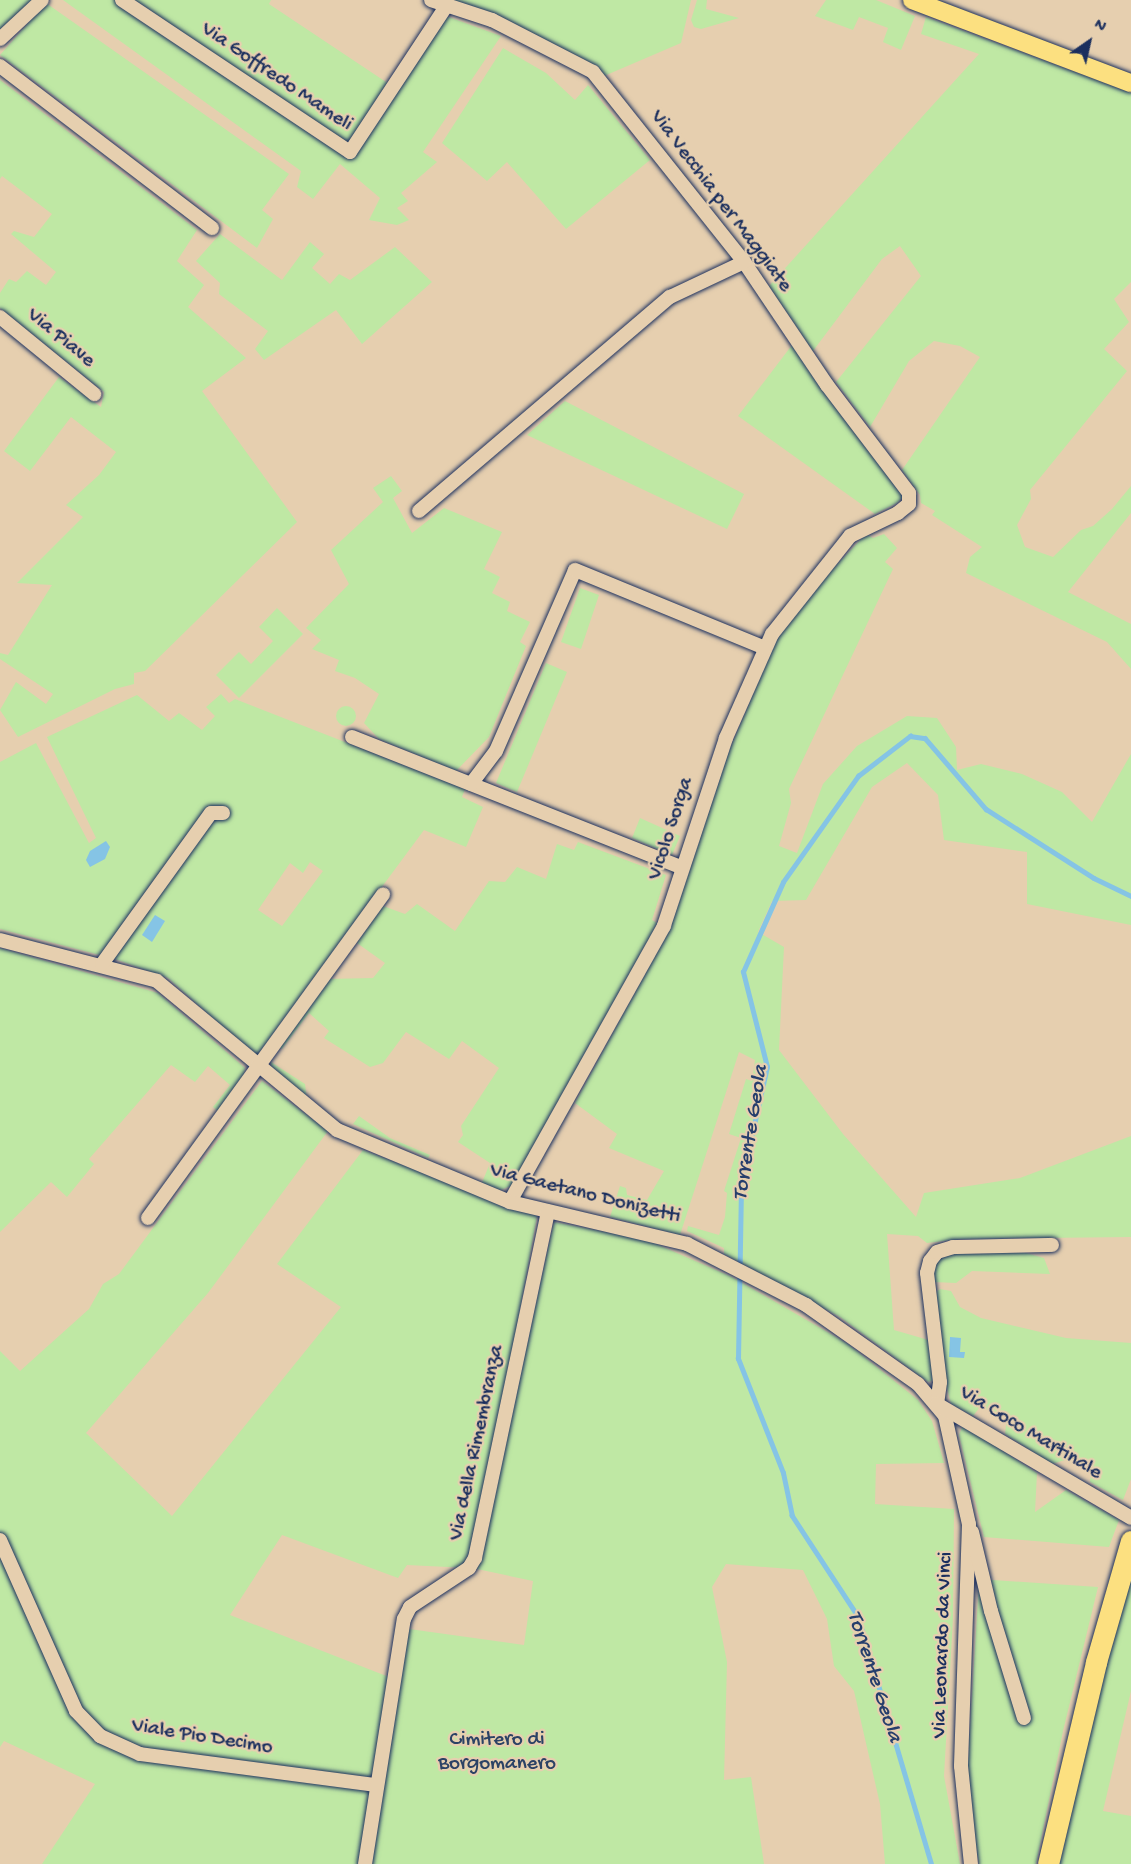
<!DOCTYPE html>
<style>
body{margin:0}
#map{position:relative;width:1131px;height:1864px;overflow:hidden;background:#e6cfaf;font-family:"Gochi Hand",sans-serif}
div>[style]{position:absolute}
[style*='--x']{left:calc(var(--x)*1px);top:calc(var(--y)*1px);width:calc(var(--w)*1px);rotate:calc(var(--a)*1deg)}
.green>*{inset:0;background:#bfe8a4}
.round{border-radius:50%}
.water>*{inset:0;background:#85c4e5}
.stream>*{height:4.5px;margin:-2.25px;padding:0 2.25px;transform-origin:2.25px;border-radius:2.25px;background:#85c4e5}
.roads{filter:drop-shadow(0 0 2px #1b2f5e) drop-shadow(0 0 2px #1b2f5e)}
.minor>*{height:14px;margin:-7px;padding:0 7px;transform-origin:7px;border-radius:7px;background:#e6cfaf}
.major>*{height:18px;margin:-9px;padding:0 9px;transform-origin:9px;border-radius:9px;background:#fce080}
.highway>*{height:21px;margin:-10.5px;padding:0 10.5px;transform-origin:10.5px;border-radius:10.5px;background:#fce080}
span{translate:-50% -50%;white-space:nowrap;text-align:center;line-height:1.15;-webkit-text-stroke:4.5px #e6cfaf;paint-order:stroke}
.street-label{font-size:21px;color:#1b2f5e}
.park-label{font-size:21px;color:#2b4265}
.water-label{font-size:22px;color:#263e6c;font-style:italic}
.north{position:absolute;left:1059px;top:12px;width:60px;height:60px;-webkit-text-stroke:4px #e6cfaf;paint-order:stroke;rotate:34deg;font-size:16px;font-weight:700;line-height:24px;text-align:center;color:#1b2f5e}
.north::after{content:'';display:block;margin:auto;width:21px;height:27px;background:#1b2f5e;clip-path:polygon(50% 0,100% 100%,50% 72%,0 100%)}
</style>
<div id="map">
<div class="green">
<div style="clip-path:polygon(0 0,35px 0,0 35px)"></div>
<div style="clip-path:polygon(63px 0,271px 0,269px 4px,389px 84px,435px 12px,501px 36px,423px 152px,437px 162px,401px 193px,408px 201px,397px 208px,409px 220px,397px 225px,369px 220px,380px 198px,340px 164px,313px 199px,297px 187px,301px 171px)"></div>
<div style="clip-path:polygon(447px 0,691px 0,681px 43px,604px 76px)"></div>
<div style="clip-path:polygon(697px 0,707px 0,706px 9px,739px 18px,701px 29px,694px 27px,691px 20px)"></div>
<div style="clip-path:polygon(826px 0,876px 0,915px 16px,901px 50px,883px 42px,888px 28px,859px 17px,853px 30px,815px 16px)"></div>
<div style="clip-path:polygon(46px 3px,289px 174px,262px 210px,273px 219px,257px 248px,0 55px)"></div>
<div style="clip-path:polygon(926px 17px,1131px 93px,1131px 282px,1114px 299px,1129px 322px,1104px 349px,1127px 371px,1030px 490px,1031px 499px,1017px 525px,1025px 547px,1053px 557px,1081px 530px,1093px 526px,1112px 509px,1131px 486px,1131px 513px,1068px 592px,1131px 624px,1131px 669px,1107px 642px,966px 573px,970px 557px,982px 547px,932px 515px,935px 511px,921px 503px,920px 495px,902px 470px,980px 357px,960px 346px,934px 341px,909px 361px,870px 427px,836px 382px,921px 276px,900px 246px,882px 259px,813px 351px,769px 286px,979px 54px,921px 34px)"></div>
<div style="clip-path:polygon(503px 48px,546px 73px,575px 100px,588px 85px,650px 160px,566px 229px,507px 162px,487px 181px,442px 143px)"></div>
<div style="clip-path:polygon(0 80px,197px 230px,177px 261px,204px 285px,188px 307px,246px 358px,202px 391px,297px 522px,145px 671px,134px 673px,134px 684px,115px 689px,18px 737px,0 710px,16px 682px,46px 704px,53px 694px,0 659px,0 653px,8px 655px,52px 585px,17px 583px,83px 517px,66px 505px,99px 475px,116px 452px,71px 417px,30px 471px,4px 451px,59px 377px,101px 407px,104px 392px,0 308px,0 293px,9px 279px,16px 282px,27px 271px,46px 285px,56px 272px,11px 234px,14px 231px,34px 237px,52px 214px,2px 176px,0 179px)"></div>
<div style="clip-path:polygon(220px 234px,282px 280px,310px 242px,324px 254px,312px 268px,330px 284px,339px 274px,350px 280px,395px 247px,432px 282px,362px 344px,336px 310px,264px 360px,255px 349px,268px 331px,219px 294px,220px 283px,196px 261px)"></div>
<div style="clip-path:polygon(792px 345px,903px 497px,897px 503px,875px 514px,738px 416px)"></div>
<div style="clip-path:polygon(565px 401px,744px 494px,727px 529px,527px 435px)"></div>
<div style="clip-path:polygon(391px 476px,402px 491px,393px 498px,412px 533px,444px 508px,502px 532px,484px 569px,500px 577px,492px 593px,510px 602px,507px 611px,530px 622px,520px 642px,526px 646px,489px 737px,456px 771px,379px 739px,364px 723px,379px 694px,355px 678px,335px 671px,339px 660px,312px 649px,321px 640px,306px 628px,349px 584px,331px 550px,383px 502px,373px 488px)"></div>
<div style="clip-path:polygon(866px 534px,873px 538px,884px 534px,897px 548px,885px 562px,893px 569px,789px 789px,791px 803px,779px 846px,797px 853px,823px 784px,857px 746px,907px 716px,937px 718px,956px 747px,957px 770px,981px 764px,1022px 774px,1062px 792px,1092px 822px,1131px 754px,1131px 925px,1027px 904px,1027px 852px,944px 840px,938px 795px,907px 763px,872px 787px,806px 900px,772px 901px,758px 932px,784px 947px,779px 1050px,843px 1134px,916px 1217px,924px 1193px,1020px 1178px,1131px 1136px,1131px 1237px,961px 1239px,927px 1243px,918px 1236px,887px 1234px,894px 1330px,932px 1341px,937px 1379px,928px 1382px,840px 1317px,724px 1254px,724px 1248px,687px 1231px,688px 1226px,719px 1235px,725px 1217px,727px 1193px,724px 1191px,741px 1138px,729px 1134px,746px 1079px,752px 1081px,755px 1060px,739px 1052px,680px 1235px,610px 1217px,620px 1186px,626px 1188px,627px 1195px,647px 1200px,664px 1171px,609px 1148px,617px 1134px,575px 1103px,671px 926px,713px 789px,779px 633px,808px 595px)"></div>
<div style="clip-path:polygon(580px 588px,599px 595px,581px 649px,561px 642px)"></div>
<div style="clip-path:polygon(277px 608px,303px 634px,239px 698px,216px 675px,239px 652px,251px 664px,273px 641px,259px 627px)"></div>
<div style="clip-path:polygon(546px 663px,567px 672px,517px 792px,496px 783px)"></div>
<div style="clip-path:polygon(evenodd,221px 694px,229px 703px,235px 699px,465px 789px,462px 797px,483px 807px,466px 847px,424px 830px,256px 1057px,168px 978px,115px 959px,0 929px,0 762px,36px 743px,89px 843px,96px 838px,47px 737px,137px 695px,169px 721px,179px 713px,202px 730px,215px 716px,206px 707px,221px 694px,310px 862px,323px 871px,282px 926px,258px 910px,290px 863px,303px 873px,310px 862px)"></div>
<div class="round" style="left:336px;top:706px;width:20px;height:20px"></div>
<div style="clip-path:polygon(640px 818px,680px 836px,672px 855px,632px 838px)"></div>
<div style="clip-path:polygon(578px 842px,666px 875px,652px 920px,657px 923px,635px 970px,513px 1185px,498px 1191px,481px 1185px,490px 1163px,458px 1142px,463px 1135px,461px 1126px,499px 1068px,462px 1041px,449px 1059px,406px 1032px,383px 1063px,370px 1067px,324px 1038px,329px 1031px,309px 1013px,282px 1049px,278px 1046px,327px 979px,373px 978px,385px 963px,357px 943px,383px 906px,405px 914px,417px 904px,455px 931px,489px 881px,505px 882px,517px 867px,546px 879px,557px 844px,574px 850px)"></div>
<div style="clip-path:polygon(0 948px,158px 993px,245px 1068px,243px 1081px,220px 1113px,213px 1107px,230px 1085px,208px 1066px,195px 1082px,171px 1065px,89px 1159px,94px 1164px,67px 1197px,51px 1182px,0 1232px)"></div>
<div style="clip-path:polygon(271px 1062px,305px 1084px,307px 1099px,271px 1069px)"></div>
<div style="clip-path:polygon(262px 1081px,328px 1131px,208px 1293px,86px 1433px,172px 1516px,341px 1307px,277px 1264px,363px 1150px,537px 1216px,475px 1558px,469px 1568px,407px 1565px,398px 1578px,282px 1535px,230px 1615px,394px 1679px,402px 1628px,524px 1645px,533px 1581px,477px 1569px,554px 1222px,647px 1240px,732px 1277px,848px 1344px,918px 1400px,932px 1421px,944px 1463px,876px 1464px,875px 1504px,954px 1509px,953px 1618px,944px 1776px,960px 1864px,885px 1864px,880px 1804px,854px 1691px,834px 1666px,827px 1619px,803px 1570px,726px 1564px,712px 1587px,727px 1662px,724px 1780px,751px 1777px,764px 1864px,42px 1864px,95px 1784px,4px 1741px,0 1747px,0 1351px,20px 1371px,89px 1309px,103px 1284px,119px 1274px)"></div>
<div style="clip-path:polygon(359px 1116px,390px 1138px,430px 1155px,428px 1158px,353px 1124px)"></div>
<div style="clip-path:polygon(1023px 1252px,1044px 1258px,1050px 1274px,972px 1271px,956px 1283px,933px 1282px,932px 1269px,937px 1260px,949px 1254px)"></div>
<div style="clip-path:polygon(940px 1289px,951px 1291px,960px 1307px,981px 1318px,1066px 1338px,1131px 1343px,1131px 1479px,1123px 1500px,1090px 1482px,1091px 1468px,1065px 1460px,1052px 1464px,1005px 1434px,1007px 1417px,980px 1407px,973px 1416px,951px 1404px,945px 1380px,936px 1292px)"></div>
<div style="clip-path:polygon(963px 1425px,1037px 1473px,1035px 1512px,1066px 1490px,1119px 1520px,1109px 1547px,984px 1537px,959px 1435px)"></div>
<div style="clip-path:polygon(1131px 1577px,1131px 1691px,1103px 1811px,1131px 1816px,1131px 1864px,1059px 1864px,1082px 1752px)"></div>
<div style="clip-path:polygon(993px 1580px,1098px 1587px,1063px 1731px,1036px 1864px,979px 1864px,972px 1827px,967px 1776px,979px 1583px)"></div>
</div>
<div class="water">
<div style="clip-path:polygon(106px 841px,110px 847px,105px 859px,90px 867px,86px 860px,90px 851px)"></div>
<div style="clip-path:polygon(155px 915px,165px 921px,152px 942px,142px 935px)"></div>
<div style="clip-path:polygon(950px 1337px,961px 1338px,960px 1352px,965px 1352px,964px 1358px,949px 1357px)"></div>
</div>
<div class="stream">
<div style="--x:931;--y:1864;--w:258;--a:-106.5"></div>
<div style="--x:858;--y:1617;--w:121;--a:-123.2"></div>
<div style="--x:792;--y:1516;--w:44;--a:-101.8"></div>
<div style="--x:783;--y:1473;--w:123;--a:-111.5"></div>
<div style="--x:738;--y:1359;--w:176;--a:-89"></div>
<div style="--x:741;--y:1183;--w:119;--a:-77.4"></div>
<div style="--x:767;--y:1067;--w:98;--a:-104.2"></div>
<div style="--x:743;--y:972;--w:98;--a:-66"></div>
<div style="--x:783;--y:882;--w:130;--a:-54.7"></div>
<div style="--x:858;--y:776;--w:66;--a:-37.6"></div>
<div style="--x:910;--y:736;--w:15;--a:8"></div>
<div style="--x:925;--y:738;--w:94;--a:49.3"></div>
<div style="--x:986;--y:809;--w:128;--a:32.6"></div>
<div style="--x:1094;--y:878;--w:41;--a:25.9"></div>
</div>
<div class="roads">
<div class="minor">
<div style="--x:122;--y:0;--w:274;--a:33.7"></div>
<div style="--x:350;--y:152;--w:176;--a:-56.6"></div>
<div style="--x:431;--y:0;--w:64;--a:18.2"></div>
<div style="--x:492;--y:20;--w:114;--a:27.2"></div>
<div style="--x:593;--y:72;--w:243;--a:51.5"></div>
<div style="--x:744;--y:262;--w:148;--a:56"></div>
<div style="--x:827;--y:385;--w:136;--a:52.8"></div>
<div style="--x:909;--y:493;--w:11;--a:90"></div>
<div style="--x:909;--y:504;--w:14;--a:141"></div>
<div style="--x:898;--y:513;--w:53;--a:154.4"></div>
<div style="--x:850;--y:536;--w:125;--a:128.5"></div>
<div style="--x:772;--y:634;--w:114;--a:113.9"></div>
<div style="--x:726;--y:738;--w:198;--a:108.3"></div>
<div style="--x:664;--y:926;--w:316;--a:119.2"></div>
<div style="--x:0;--y:39;--w:57;--a:-42.9"></div>
<div style="--x:0;--y:66;--w:267;--a:37.4"></div>
<div style="--x:0;--y:317;--w:122;--a:39.3"></div>
<div style="--x:419;--y:511;--w:330;--a:-40.5"></div>
<div style="--x:670;--y:297;--w:82;--a:-25.3"></div>
<div style="--x:352;--y:737;--w:354;--a:21.6"></div>
<div style="--x:471;--y:784;--w:41;--a:-52.9"></div>
<div style="--x:496;--y:751;--w:197;--a:-66.4"></div>
<div style="--x:575;--y:570;--w:205;--a:22.3"></div>
<div style="--x:0;--y:940;--w:162;--a:14.6"></div>
<div style="--x:157;--y:981;--w:234;--a:39.6"></div>
<div style="--x:337;--y:1130;--w:187;--a:22.6"></div>
<div style="--x:510;--y:1202;--w:182;--a:13.3"></div>
<div style="--x:687;--y:1244;--w:134;--a:27.1"></div>
<div style="--x:806;--y:1305;--w:137;--a:35.2"></div>
<div style="--x:918;--y:1384;--w:42;--a:49.8"></div>
<div style="--x:945;--y:1416;--w:111;--a:77.5"></div>
<div style="--x:969;--y:1524;--w:242;--a:91.9"></div>
<div style="--x:961;--y:1766;--w:99;--a:84.2"></div>
<div style="--x:102;--y:964;--w:186;--a:-54.2"></div>
<div style="--x:211;--y:813;--w:12;--a:0"></div>
<div style="--x:148;--y:1218;--w:400;--a:-54"></div>
<div style="--x:937;--y:1404;--w:22;--a:-82"></div>
<div style="--x:940;--y:1382;--w:110;--a:-96.8"></div>
<div style="--x:927;--y:1273;--w:12;--a:-76"></div>
<div style="--x:930;--y:1261;--w:11;--a:-52"></div>
<div style="--x:937;--y:1252;--w:17;--a:-17"></div>
<div style="--x:953;--y:1247;--w:99;--a:-1.2"></div>
<div style="--x:937;--y:1404;--w:225;--a:30.4"></div>
<div style="--x:972;--y:1532;--w:81;--a:76.5"></div>
<div style="--x:991;--y:1611;--w:112;--a:72.9"></div>
<div style="--x:0;--y:1540;--w:187;--a:66"></div>
<div style="--x:76;--y:1711;--w:35;--a:46"></div>
<div style="--x:100;--y:1736;--w:44;--a:24.2"></div>
<div style="--x:140;--y:1754;--w:239;--a:7.5"></div>
<div style="--x:365;--y:1864;--w:248;--a:-81"></div>
<div style="--x:404;--y:1619;--w:13;--a:-63"></div>
<div style="--x:410;--y:1607;--w:71;--a:-33.5"></div>
<div style="--x:469;--y:1568;--w:12;--a:-59"></div>
<div style="--x:475;--y:1558;--w:354;--a:-78.1"></div>
</div>
<div class="major">
<div style="--x:912;--y:0;--w:234;--a:20.8"></div>
</div>
<div class="highway">
<div style="--x:1048;--y:1864;--w:208;--a:-76.6"></div>
<div style="--x:1096;--y:1662;--w:126;--a:-73.9"></div>
</div>
</div>
<div class="street-label">
<span style="left:276px;top:78px;rotate:34deg">Via Goffredo Mameli</span>
<span style="left:720px;top:202px;rotate:53deg">Via Vecchia per Maggiate</span>
<span style="left:60px;top:339px;rotate:39deg">Via Piave</span>
<span style="left:672px;top:829px;rotate:-72deg">Vicolo Sorga</span>
<span style="left:585px;top:1195px;rotate:14deg">Via Gaetano Donizetti</span>
<span style="left:1030px;top:1434px;rotate:31deg">Via Coco Martinale</span>
<span style="left:478px;top:1443px;rotate:-78deg">Via della Rimembranza</span>
<span style="left:944px;top:1645px;rotate:-88deg">Via Leonardo da Vinci</span>
<span style="left:202px;top:1738px;rotate:9deg">Viale Pio Decimo</span>
</div>
<div class="park-label">
<span style="left:497px;top:1753px">Cimitero di<br>Borgomanero</span>
</div>
<div class="water-label">
<span style="left:752px;top:1133px;rotate:-81deg">Torrente Geola</span>
<span style="left:873px;top:1677px;rotate:72deg">Torrente Geola</span>
</div>
<div class="north">N</div>
</div>
